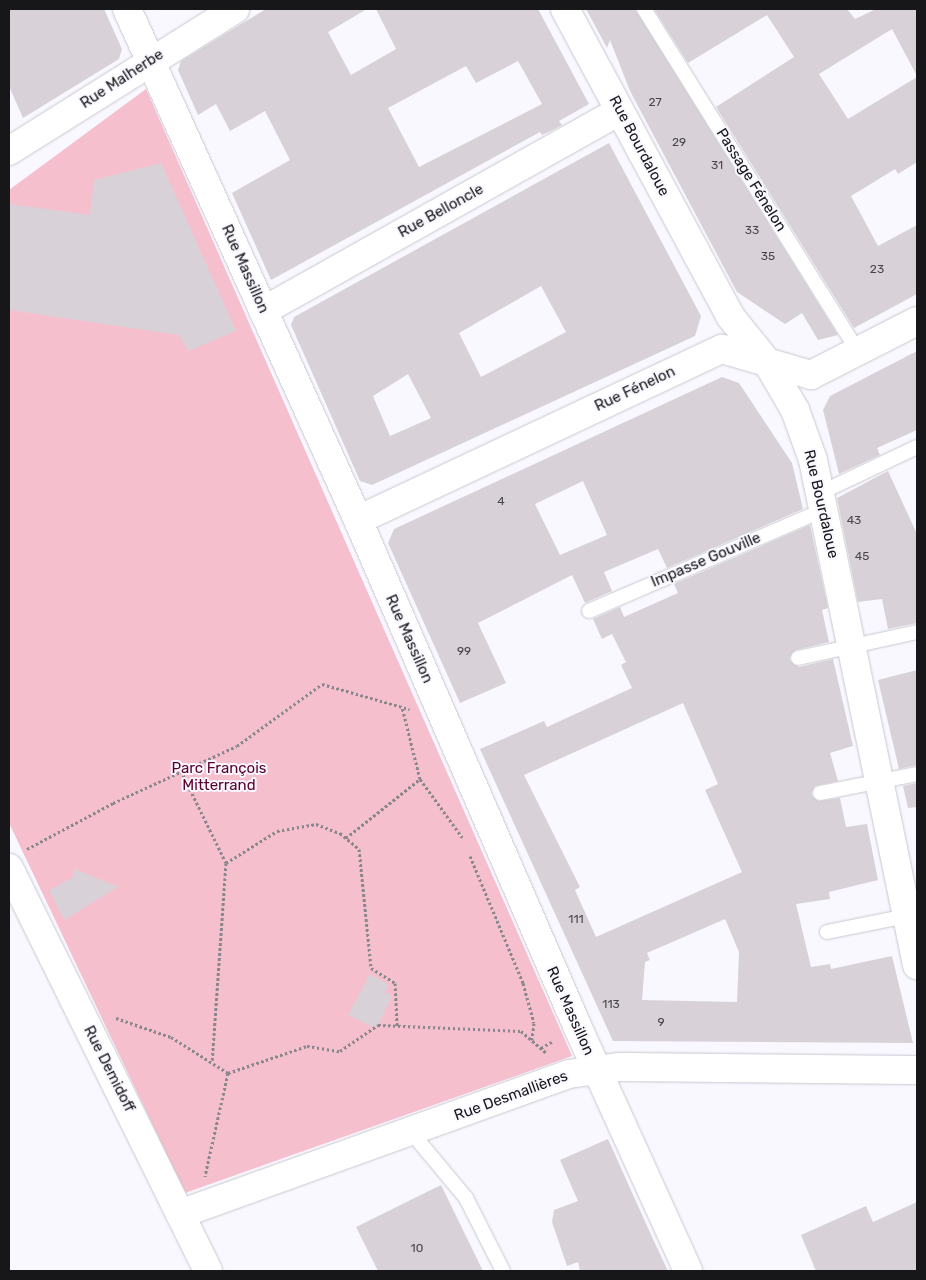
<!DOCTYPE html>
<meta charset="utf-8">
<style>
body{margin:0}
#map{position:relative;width:926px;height:1280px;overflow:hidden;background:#f9f7ff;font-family:Rubik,sans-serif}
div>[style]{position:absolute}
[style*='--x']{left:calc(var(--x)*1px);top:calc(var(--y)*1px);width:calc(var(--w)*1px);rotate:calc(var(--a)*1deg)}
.green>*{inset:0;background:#f5bfce}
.building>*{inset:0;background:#d8d2d8}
.path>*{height:3px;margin-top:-1.5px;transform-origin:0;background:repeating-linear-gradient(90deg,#88878c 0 2.5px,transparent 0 5px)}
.roads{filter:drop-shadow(0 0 1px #c9c8cf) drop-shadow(0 0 1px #c9c8cf)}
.lane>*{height:14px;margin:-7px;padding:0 7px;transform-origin:7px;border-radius:7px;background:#fff}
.street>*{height:28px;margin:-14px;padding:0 14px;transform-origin:14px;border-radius:14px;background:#fff}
.secondary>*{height:28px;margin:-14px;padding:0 14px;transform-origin:14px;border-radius:14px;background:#fff}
span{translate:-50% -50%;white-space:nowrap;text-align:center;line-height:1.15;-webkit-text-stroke:4px #f9f7ff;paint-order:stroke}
.number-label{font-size:12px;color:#474649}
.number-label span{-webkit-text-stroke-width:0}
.street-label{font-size:15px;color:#171719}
.park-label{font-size:15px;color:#58022b}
.frame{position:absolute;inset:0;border:10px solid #171719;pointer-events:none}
</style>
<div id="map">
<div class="green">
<div style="clip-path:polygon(146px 89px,572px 1056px,185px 1193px,9px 823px,9px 190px)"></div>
</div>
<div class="building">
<div style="clip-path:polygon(9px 9px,104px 9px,122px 49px,119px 59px,23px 118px,9px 86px)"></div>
<div style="clip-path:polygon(evenodd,266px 9px,367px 9px,328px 32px,351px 75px,396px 49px,376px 9px,538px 9px,589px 104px,559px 121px,562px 125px,555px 129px,542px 135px,540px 132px,271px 280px,232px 193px,290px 160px,265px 111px,230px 131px,216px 104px,198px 115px,178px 70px,181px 61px,266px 9px,518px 61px,542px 104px,419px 167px,388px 108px,466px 66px,476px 83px,518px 61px)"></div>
<div style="clip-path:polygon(586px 9px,635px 9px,838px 335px,818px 340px,802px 313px,785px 324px,737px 292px,630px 91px,610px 40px,607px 48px)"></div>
<div style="clip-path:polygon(654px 9px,847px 9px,855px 19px,876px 9px,917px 9px,917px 76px,892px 29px,819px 74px,848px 119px,917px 77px,917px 162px,898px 174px,895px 169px,851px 196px,878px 246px,917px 225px,917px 294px,854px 328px,716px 107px,794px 57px,767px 15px,688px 63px)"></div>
<div style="clip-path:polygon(evenodd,609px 143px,701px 316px,695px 336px,372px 485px,360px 481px,291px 325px,294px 317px,609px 143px,541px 286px,566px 332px,481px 377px,459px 333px,541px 286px,609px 143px,408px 374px,431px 418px,390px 436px,373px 396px,408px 374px)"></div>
<div style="clip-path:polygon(161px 163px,236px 331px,188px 351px,179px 335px,9px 310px,9px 204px,90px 215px,94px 180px)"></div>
<div style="clip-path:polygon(917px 351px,917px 430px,877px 448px,880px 455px,839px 474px,823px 410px,830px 396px)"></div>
<div style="clip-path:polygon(evenodd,722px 377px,739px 383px,792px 463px,803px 509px,667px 568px,658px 549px,604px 572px,612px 591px,585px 603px,572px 575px,478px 623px,506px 683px,460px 703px,388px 543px,394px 529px,722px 377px,583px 481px,607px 535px,560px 555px,535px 504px,583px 481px)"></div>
<div style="clip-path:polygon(888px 471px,917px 534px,917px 623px,888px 629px,882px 599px,858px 602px,837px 498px)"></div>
<div style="clip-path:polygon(evenodd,810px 525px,828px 608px,822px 610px,829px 642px,796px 650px,789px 659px,799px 667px,833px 659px,853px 746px,830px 753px,838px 781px,815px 786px,811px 794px,818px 801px,840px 798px,846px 827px,867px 824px,878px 880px,829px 892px,830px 899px,796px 904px,811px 967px,830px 964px,831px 969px,892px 956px,913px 1043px,613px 1041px,480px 749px,544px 721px,547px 727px,632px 688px,621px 665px,626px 662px,612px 634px,602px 639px,593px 619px,620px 607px,624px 617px,678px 593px,674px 584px,810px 525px,683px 703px,718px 784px,705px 790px,742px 872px,596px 937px,575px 890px,580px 887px,524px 775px,683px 703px,810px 525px,725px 919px,739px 952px,737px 1002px,642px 1000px,645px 962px,650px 960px,647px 953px,725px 919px)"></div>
<div style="clip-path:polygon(917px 670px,917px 765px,899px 769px,878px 680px)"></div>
<div style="clip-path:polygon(917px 783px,917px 807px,908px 808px,903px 786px)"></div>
<div style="clip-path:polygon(75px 869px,118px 887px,64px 920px,49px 890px,72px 878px)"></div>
<div style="clip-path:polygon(370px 974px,389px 985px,385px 992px,392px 996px,378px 1025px,373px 1027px,348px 1015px)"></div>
<div style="clip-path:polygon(608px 1139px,652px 1237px,668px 1271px,580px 1271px,578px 1262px,567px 1266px,552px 1222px,554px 1210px,578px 1201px,560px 1160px)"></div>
<div style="clip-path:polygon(441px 1185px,483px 1271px,378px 1271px,356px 1227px)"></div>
<div style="clip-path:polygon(917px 1202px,917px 1271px,816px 1271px,801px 1235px,866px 1206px,873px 1222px)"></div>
</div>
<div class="path">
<div style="--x:181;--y:771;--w:102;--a:63.9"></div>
<div style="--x:226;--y:863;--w:200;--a:94"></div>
<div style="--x:420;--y:779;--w:72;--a:54.1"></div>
<div style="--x:346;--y:838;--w:95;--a:-38.6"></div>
<div style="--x:420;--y:779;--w:74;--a:-104"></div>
<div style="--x:27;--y:849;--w:98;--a:-28.1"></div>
<div style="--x:113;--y:803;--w:136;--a:-24.7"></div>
<div style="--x:237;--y:746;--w:105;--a:-36.1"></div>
<div style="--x:322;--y:684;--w:91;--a:16"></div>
<div style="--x:470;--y:856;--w:138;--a:67.3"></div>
<div style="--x:523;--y:983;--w:41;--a:74.6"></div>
<div style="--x:534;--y:1023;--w:17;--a:97"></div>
<div style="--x:226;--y:863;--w:60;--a:-32.1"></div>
<div style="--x:277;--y:831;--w:40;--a:-10"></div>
<div style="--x:316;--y:824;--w:26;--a:21"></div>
<div style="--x:340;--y:833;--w:25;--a:40"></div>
<div style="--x:359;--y:849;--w:120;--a:84.2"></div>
<div style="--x:371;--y:968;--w:28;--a:32"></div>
<div style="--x:395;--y:983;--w:43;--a:87.3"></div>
<div style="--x:116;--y:1018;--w:58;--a:19.1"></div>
<div style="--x:171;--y:1037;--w:67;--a:32.3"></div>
<div style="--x:228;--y:1073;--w:106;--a:102.6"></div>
<div style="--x:541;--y:1048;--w:14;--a:-30"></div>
<div style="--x:228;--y:1073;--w:83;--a:-18.9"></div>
<div style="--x:307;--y:1046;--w:33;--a:9"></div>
<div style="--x:340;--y:1051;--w:46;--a:-34.4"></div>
<div style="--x:378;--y:1025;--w:143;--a:2.4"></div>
<div style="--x:521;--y:1031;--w:33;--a:41"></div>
</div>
<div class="roads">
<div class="lane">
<div style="--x:644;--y:9;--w:403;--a:58"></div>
<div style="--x:820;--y:493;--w:107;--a:-25.4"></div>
<div style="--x:589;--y:611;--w:255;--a:-23.3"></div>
<div style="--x:798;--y:658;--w:122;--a:-12.3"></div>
<div style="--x:820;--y:793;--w:99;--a:-11.1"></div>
<div style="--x:827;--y:932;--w:87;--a:-11.3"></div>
<div style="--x:411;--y:1132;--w:86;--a:50.2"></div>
<div style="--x:466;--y:1198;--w:82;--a:63.1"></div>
</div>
<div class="street">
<div style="--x:127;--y:9;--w:561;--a:65.67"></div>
<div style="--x:358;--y:520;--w:554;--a:66.58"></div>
<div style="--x:578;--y:1028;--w:267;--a:65.6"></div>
<div style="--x:565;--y:9;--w:349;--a:61.7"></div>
<div style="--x:730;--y:316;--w:59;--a:51.2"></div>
<div style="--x:767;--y:362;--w:56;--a:59.7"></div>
<div style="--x:795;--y:410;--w:53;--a:70.2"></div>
<div style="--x:813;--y:460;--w:516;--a:78.36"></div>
<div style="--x:9;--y:151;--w:267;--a:-32.1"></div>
<div style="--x:263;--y:311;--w:408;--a:-29.3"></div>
<div style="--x:358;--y:520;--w:402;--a:-25.2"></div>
<div style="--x:722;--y:349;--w:93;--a:16.3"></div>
<div style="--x:811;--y:375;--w:119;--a:-27"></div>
<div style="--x:180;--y:1214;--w:413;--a:-19.8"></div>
<div style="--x:569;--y:1074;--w:49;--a:-8.1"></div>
<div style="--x:618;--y:1067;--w:299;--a:0.6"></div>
</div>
<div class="secondary">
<div style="--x:9;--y:868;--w:449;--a:63.7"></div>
</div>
</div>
<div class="number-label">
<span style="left:655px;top:103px">27</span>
<span style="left:679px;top:143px">29</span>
<span style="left:717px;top:166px">31</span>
<span style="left:752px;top:231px">33</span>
<span style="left:768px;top:257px">35</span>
<span style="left:877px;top:270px">23</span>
<span style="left:501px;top:502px">4</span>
<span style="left:854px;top:521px">43</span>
<span style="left:862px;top:557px">45</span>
<span style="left:464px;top:652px">99</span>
<span style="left:576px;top:920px">111</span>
<span style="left:611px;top:1005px">113</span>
<span style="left:661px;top:1023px">9</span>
<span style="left:417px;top:1249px">10</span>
</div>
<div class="street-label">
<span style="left:122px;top:79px;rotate:-33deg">Rue Malherbe</span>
<span style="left:639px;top:146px;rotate:62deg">Rue Bourdaloue</span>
<span style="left:751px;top:180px;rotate:58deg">Passage Fénelon</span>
<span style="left:441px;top:211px;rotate:-29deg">Rue Belloncle</span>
<span style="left:245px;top:269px;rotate:66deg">Rue Massillon</span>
<span style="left:635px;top:389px;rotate:-25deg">Rue Fénelon</span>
<span style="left:821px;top:504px;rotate:77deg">Rue Bourdaloue</span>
<span style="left:706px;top:560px;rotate:-23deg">Impasse Gouville</span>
<span style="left:409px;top:639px;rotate:66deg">Rue Massillon</span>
<span style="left:570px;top:1011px;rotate:66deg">Rue Massillon</span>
<span style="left:109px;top:1069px;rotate:63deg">Rue Demidoff</span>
<span style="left:511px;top:1096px;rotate:-20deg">Rue Desmallières</span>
</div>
<div class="park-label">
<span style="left:219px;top:777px">Parc François<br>Mitterrand</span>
</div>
<div class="frame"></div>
</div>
